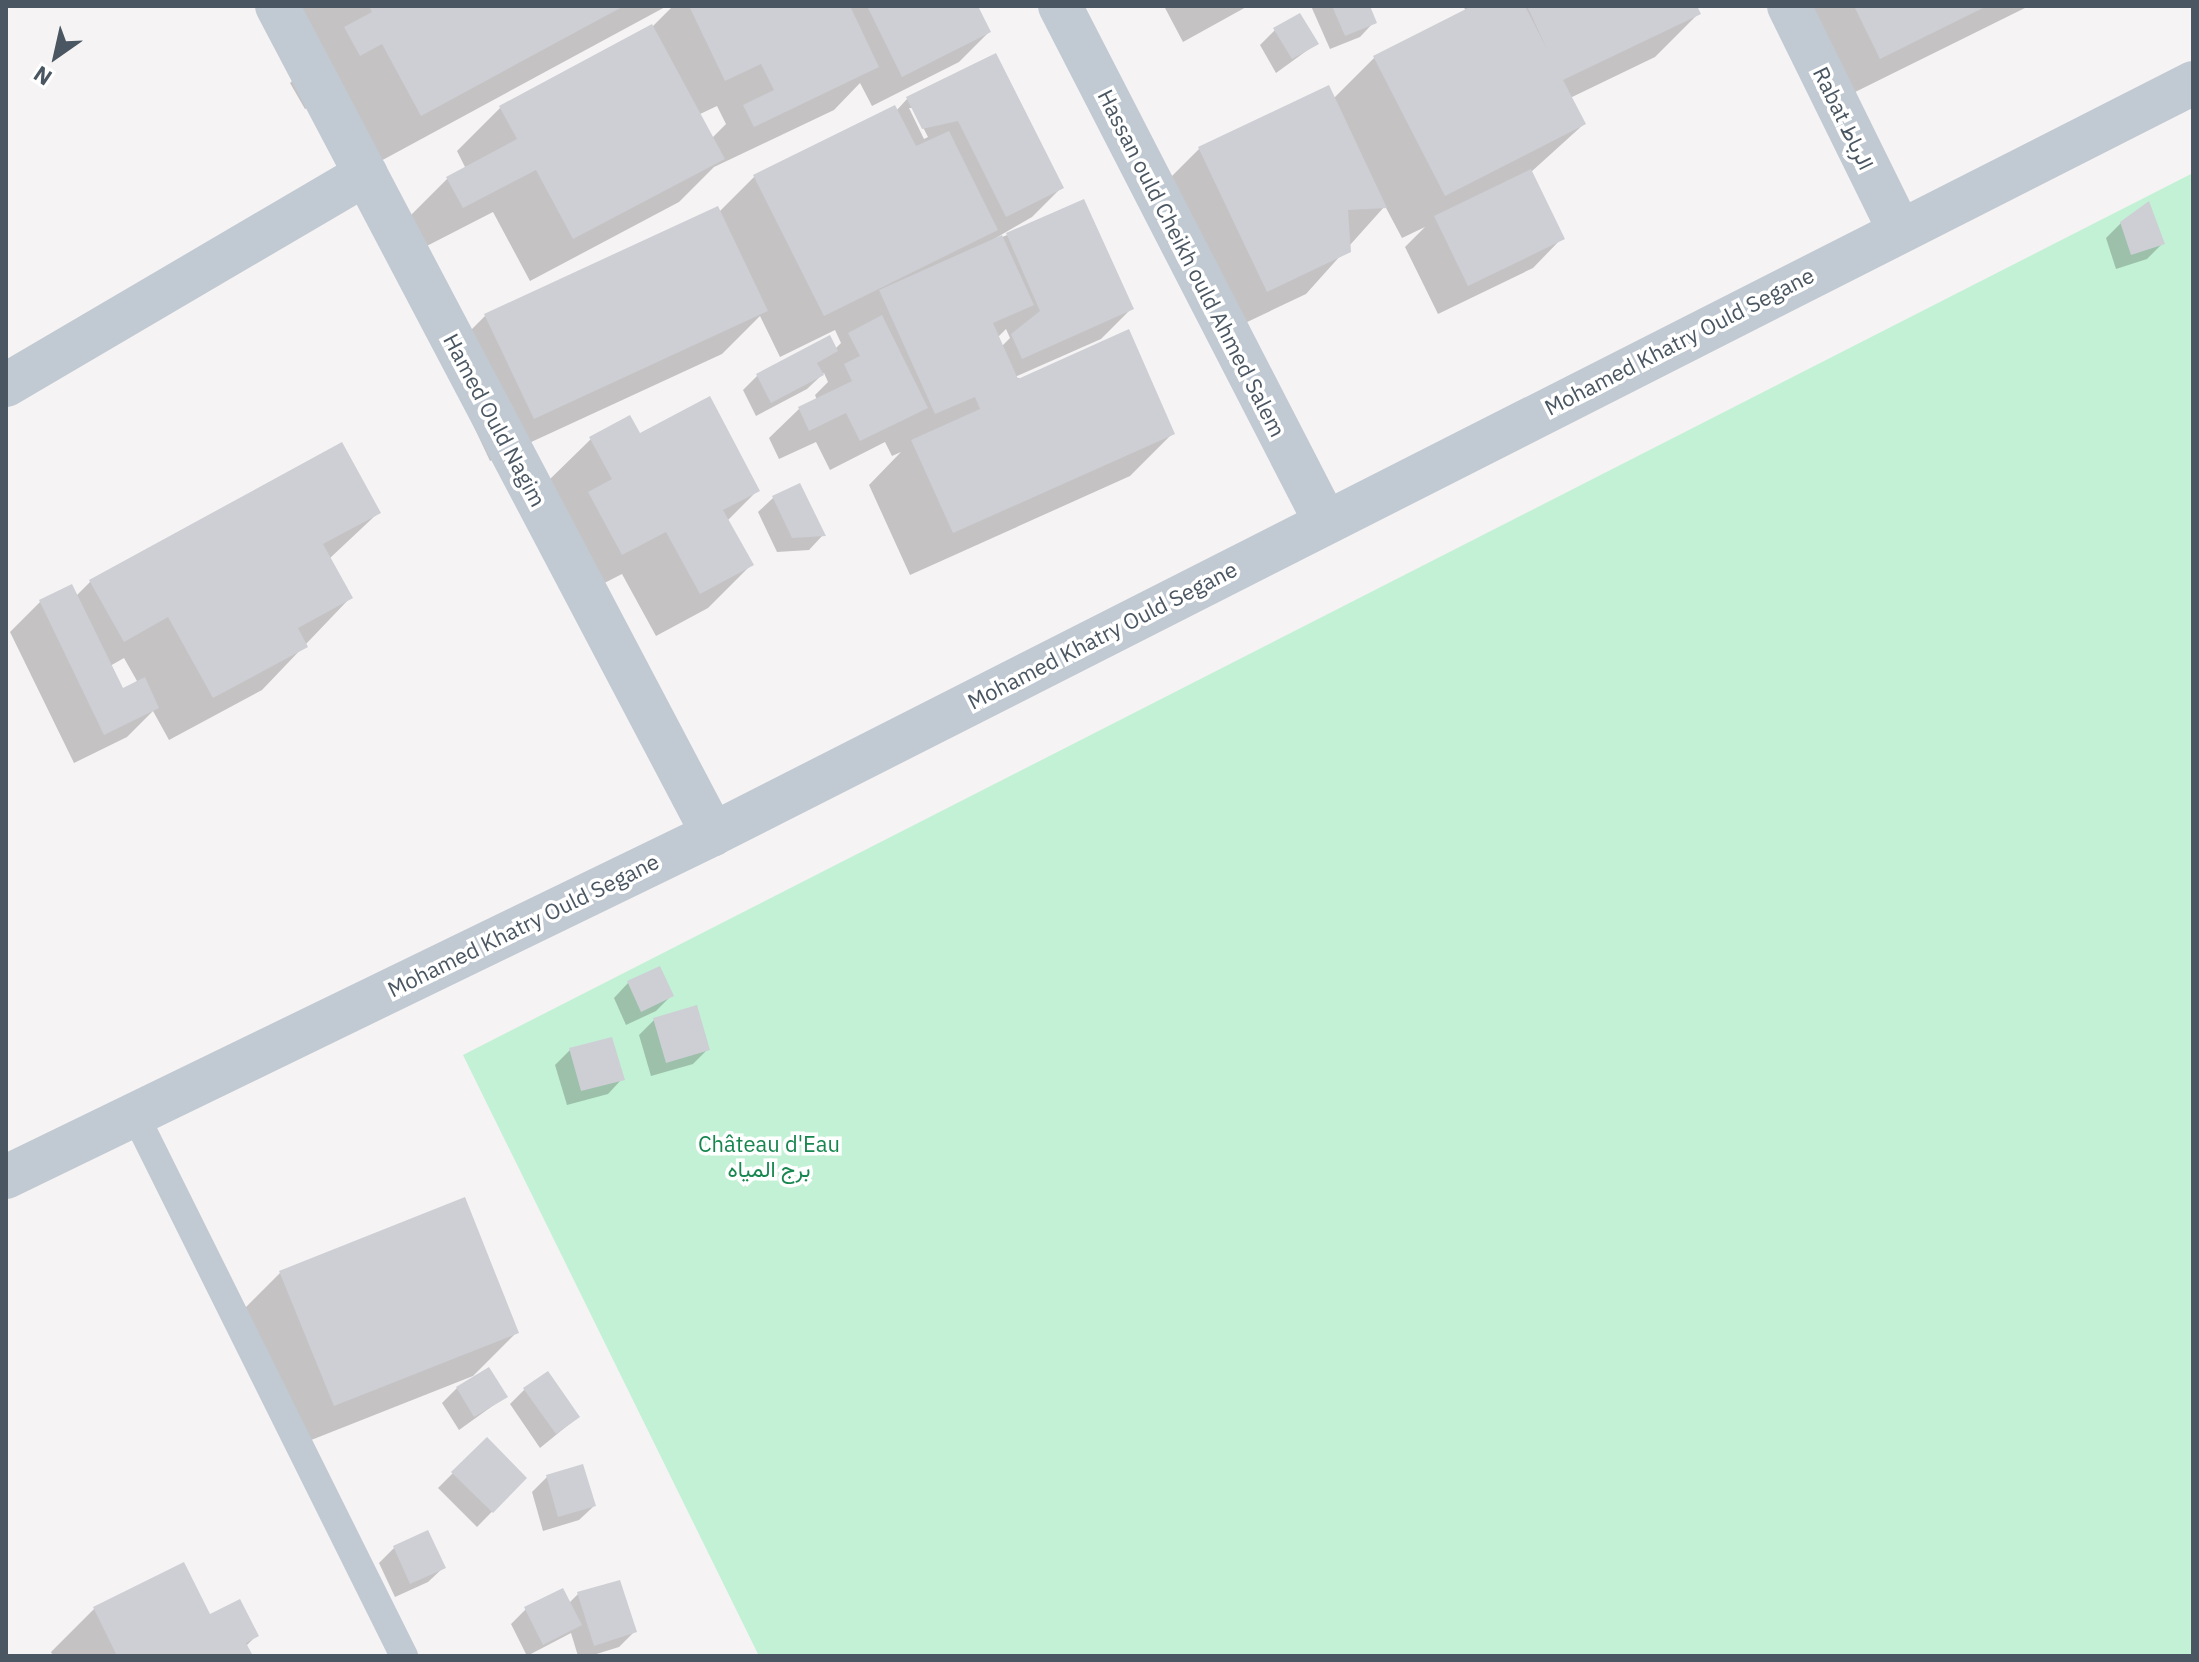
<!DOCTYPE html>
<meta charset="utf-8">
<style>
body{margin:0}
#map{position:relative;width:2199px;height:1662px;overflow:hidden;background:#f5f3f3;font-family:"IBM Plex Sans",Vazirmatn,sans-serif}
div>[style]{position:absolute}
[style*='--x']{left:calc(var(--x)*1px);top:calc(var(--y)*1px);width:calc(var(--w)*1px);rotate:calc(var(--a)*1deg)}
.green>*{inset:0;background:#c3f1d5}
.shadow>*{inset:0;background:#0003}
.building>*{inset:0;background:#cdcfd5}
.lane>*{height:28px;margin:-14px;padding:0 14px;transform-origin:14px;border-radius:14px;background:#c1cad2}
.street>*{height:44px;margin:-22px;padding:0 22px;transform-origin:22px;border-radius:22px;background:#c1cad2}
span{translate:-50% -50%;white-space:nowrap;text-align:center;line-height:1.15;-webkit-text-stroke:7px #fff;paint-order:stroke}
.street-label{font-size:22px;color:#4a5661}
.park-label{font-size:22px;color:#17864f}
.frame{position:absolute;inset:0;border:8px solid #4a5661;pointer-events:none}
.north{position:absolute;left:16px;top:16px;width:80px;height:80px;-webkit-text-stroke:6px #fff;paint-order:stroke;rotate:214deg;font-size:22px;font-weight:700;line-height:32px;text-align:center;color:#4a5661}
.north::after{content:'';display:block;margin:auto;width:28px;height:36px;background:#4a5661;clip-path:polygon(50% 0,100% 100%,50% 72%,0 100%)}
</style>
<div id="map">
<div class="green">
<div style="clip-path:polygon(2193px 173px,2193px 1656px,759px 1656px,463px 1055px)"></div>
</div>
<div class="shadow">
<div style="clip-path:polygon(285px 6px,667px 6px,366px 169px,327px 97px,305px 109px,290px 83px,314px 60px)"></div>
<div style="clip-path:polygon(evenodd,673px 6px,976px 6px,989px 32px,959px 62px,872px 106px,860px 83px,834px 110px,714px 167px,679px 202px,530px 281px,493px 212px,419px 250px,404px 222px,447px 179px,466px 169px,457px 151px,500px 108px,652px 27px,673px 6px,717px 106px,726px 124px,711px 139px,698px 115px,717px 106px)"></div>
<div style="clip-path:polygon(1164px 6px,1248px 6px,1183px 42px)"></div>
<div style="clip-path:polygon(1311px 6px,1367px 6px,1374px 22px,1360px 37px,1330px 49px)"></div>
<div style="clip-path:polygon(1463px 6px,1694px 6px,1698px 14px,1655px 57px,1570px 98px,1584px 124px,1531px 172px,1562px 238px,1533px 268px,1438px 314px,1405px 247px,1425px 227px,1402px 238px,1385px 206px,1306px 294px,1224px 333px,1156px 192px,1199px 149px,1333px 99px,1374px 58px,1466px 11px)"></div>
<div style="clip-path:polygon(1807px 6px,2029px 6px,1837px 101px)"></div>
<div style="clip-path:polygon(1275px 30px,1316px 44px,1276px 73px,1260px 45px)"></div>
<div style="clip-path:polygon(evenodd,995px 55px,1062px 187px,1032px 217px,982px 246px,1007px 235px,1131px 309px,1101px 339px,1015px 377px,1173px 433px,1130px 476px,910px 575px,869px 485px,901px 452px,892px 456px,885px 442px,830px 470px,816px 442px,779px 459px,769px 438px,799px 409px,817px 400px,815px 395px,828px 382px,824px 373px,807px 389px,756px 416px,743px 390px,757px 376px,835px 349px,841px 343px,835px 330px,780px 357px,760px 316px,722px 354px,490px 461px,442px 359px,485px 316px,719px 212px,754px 177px,896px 111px,907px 99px,995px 55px,909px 108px,913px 108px,928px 137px,924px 139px,909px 108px,995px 55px,1006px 329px,1010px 338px,1001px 347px,997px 338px,1006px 329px)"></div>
<div style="clip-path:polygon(2121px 223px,2162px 244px,2147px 259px,2116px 269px,2106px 238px)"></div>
<div style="clip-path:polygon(639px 435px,758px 490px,727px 521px,751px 565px,708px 608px,656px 636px,622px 574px,579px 596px,547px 482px,591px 439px)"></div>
<div style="clip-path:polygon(773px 498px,823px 535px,809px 550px,777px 552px,758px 512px)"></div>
<div style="clip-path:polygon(evenodd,378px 513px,329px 559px,350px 598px,262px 690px,169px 740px,153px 711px,127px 737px,74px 763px,10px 632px,40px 602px,71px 587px,76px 596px,90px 582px,378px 513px,124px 658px,137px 681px,122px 691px,110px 666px,124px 658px)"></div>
<div style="clip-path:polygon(628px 983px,671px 996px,656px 1011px,626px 1025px,614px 998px)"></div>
<div style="clip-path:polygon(654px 1020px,708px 1049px,693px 1064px,651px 1076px,639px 1035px)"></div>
<div style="clip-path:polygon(570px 1050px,622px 1079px,608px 1094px,567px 1105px,555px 1065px)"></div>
<div style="clip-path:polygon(280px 1273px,517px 1332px,473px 1376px,291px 1448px,237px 1316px)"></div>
<div style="clip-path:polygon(457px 1388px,505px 1397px,459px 1430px,442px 1403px)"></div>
<div style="clip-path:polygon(525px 1389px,578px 1417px,540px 1448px,510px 1404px)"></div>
<div style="clip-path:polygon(486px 1440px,525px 1478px,477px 1527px,438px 1488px)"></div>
<div style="clip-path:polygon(547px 1477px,594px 1506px,579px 1520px,543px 1531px,532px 1492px)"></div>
<div style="clip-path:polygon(394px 1548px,443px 1568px,428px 1582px,395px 1597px,379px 1563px)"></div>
<div style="clip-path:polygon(183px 1565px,209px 1617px,256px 1636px,246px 1646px,250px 1656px,53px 1656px,51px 1652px,94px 1609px)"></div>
<div style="clip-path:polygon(578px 1594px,634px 1632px,619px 1647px,590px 1656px,578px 1656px,571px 1633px,527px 1656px,511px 1624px,526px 1609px,569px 1603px)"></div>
</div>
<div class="building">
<div style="clip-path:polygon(369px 6px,624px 6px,421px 116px,382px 44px,360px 56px,344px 27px,372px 12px)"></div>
<div style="clip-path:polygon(689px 6px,850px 6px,879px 67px,754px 127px,743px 105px,774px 90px,761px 64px,725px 81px)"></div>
<div style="clip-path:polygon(867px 6px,978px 6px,991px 32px,902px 77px)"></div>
<div style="clip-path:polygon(1332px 6px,1370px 6px,1377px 23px,1345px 36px)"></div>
<div style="clip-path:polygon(1472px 6px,1525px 6px,1547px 49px,1527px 6px,1697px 6px,1701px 14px,1563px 80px,1586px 124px,1445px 196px,1373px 56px)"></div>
<div style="clip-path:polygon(1854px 6px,1987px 6px,1880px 59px)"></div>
<div style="clip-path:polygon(1300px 13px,1319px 44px,1292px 59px,1273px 28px)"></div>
<div style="clip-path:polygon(652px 24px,725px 159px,573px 239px,536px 170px,463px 208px,446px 177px,517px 139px,499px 106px)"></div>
<div style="clip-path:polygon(996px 53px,1064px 188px,1006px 217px,958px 121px,922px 129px,906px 97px)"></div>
<div style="clip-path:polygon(1329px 85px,1387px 208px,1348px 210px,1351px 252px,1267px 292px,1198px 147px)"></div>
<div style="clip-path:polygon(895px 105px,916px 146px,949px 131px,998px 230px,824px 316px,753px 175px)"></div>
<div style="clip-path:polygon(1531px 169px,1565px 239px,1468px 286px,1434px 216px)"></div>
<div style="clip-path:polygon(1084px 199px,1134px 309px,1022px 359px,1011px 334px,1040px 311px,1006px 233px)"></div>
<div style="clip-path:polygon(2149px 201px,2165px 244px,2131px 255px,2120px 222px)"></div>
<div style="clip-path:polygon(718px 206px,768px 311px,534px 419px,484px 314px)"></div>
<div style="clip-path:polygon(1002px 235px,1034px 305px,993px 323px,1018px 379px,1129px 329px,1175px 434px,953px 533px,911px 440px,980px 409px,975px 397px,935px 414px,879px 290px)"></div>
<div style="clip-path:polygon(882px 315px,928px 408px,860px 441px,846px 413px,809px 431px,798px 407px,852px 381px,844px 364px,860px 356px,848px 333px)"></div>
<div style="clip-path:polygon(830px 335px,838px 351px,817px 363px,824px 375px,771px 403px,756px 374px)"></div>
<div style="clip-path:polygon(710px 396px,760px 491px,723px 510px,754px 565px,700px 594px,666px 532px,622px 555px,588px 492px,612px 479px,589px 437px,630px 415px,640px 433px)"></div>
<div style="clip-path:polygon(342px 442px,381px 513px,323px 544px,353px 598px,298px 628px,308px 647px,213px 698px,168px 617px,124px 642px,89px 580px)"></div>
<div style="clip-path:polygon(800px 483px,826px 536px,792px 538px,772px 496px)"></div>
<div style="clip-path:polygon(72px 584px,123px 688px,145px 677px,159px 708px,104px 735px,39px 600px)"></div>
<div style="clip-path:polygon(660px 966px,674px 996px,641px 1012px,627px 981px)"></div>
<div style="clip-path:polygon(697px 1005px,710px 1050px,666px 1063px,653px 1018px)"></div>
<div style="clip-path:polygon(612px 1037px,625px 1080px,581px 1091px,569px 1048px)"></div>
<div style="clip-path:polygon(465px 1197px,519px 1333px,334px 1406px,279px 1271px)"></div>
<div style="clip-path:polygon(489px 1367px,508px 1397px,474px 1417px,456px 1387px)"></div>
<div style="clip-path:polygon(548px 1371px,580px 1417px,556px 1434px,523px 1388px)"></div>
<div style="clip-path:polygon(487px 1437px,527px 1478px,493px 1513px,451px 1472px)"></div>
<div style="clip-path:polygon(583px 1464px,596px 1506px,558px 1517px,546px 1475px)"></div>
<div style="clip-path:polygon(428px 1530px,446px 1568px,410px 1584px,393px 1546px)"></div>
<div style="clip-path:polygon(184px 1562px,210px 1614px,240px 1599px,259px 1636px,246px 1643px,253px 1656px,117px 1656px,93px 1607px)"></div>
<div style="clip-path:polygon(620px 1580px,637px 1632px,594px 1646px,577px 1592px)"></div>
<div style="clip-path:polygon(563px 1588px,582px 1625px,543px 1645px,524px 1607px)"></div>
</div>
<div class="lane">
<div style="--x:133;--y:1111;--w:609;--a:63.56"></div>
</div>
<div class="street">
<div style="--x:277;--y:6;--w:936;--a:62.23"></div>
<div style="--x:1060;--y:6;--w:579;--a:62.77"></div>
<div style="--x:1789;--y:6;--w:250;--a:63.8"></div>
<div style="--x:6;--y:385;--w:417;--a:-30.4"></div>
<div style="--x:6;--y:1177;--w:786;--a:-25.88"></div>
<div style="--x:713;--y:834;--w:1660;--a:-26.9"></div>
</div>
<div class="street-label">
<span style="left:1844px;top:118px;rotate:64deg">Rabat الرباط</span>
<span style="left:1192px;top:263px;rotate:63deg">Hassan ould Cheikh ould Ahmed Salem</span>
<span style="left:1679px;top:341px;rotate:-27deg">Mohamed Khatry Ould Segane</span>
<span style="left:495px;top:420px;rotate:62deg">Hamed Ould Nagim</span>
<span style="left:1102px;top:635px;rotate:-27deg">Mohamed Khatry Ould Segane</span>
<span style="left:523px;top:925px;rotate:-26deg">Mohamed Khatry Ould Segane</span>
</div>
<div class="park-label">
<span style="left:769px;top:1156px">Château d'Eau<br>برج المياه</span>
</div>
<div class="frame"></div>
<div class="north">N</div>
</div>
